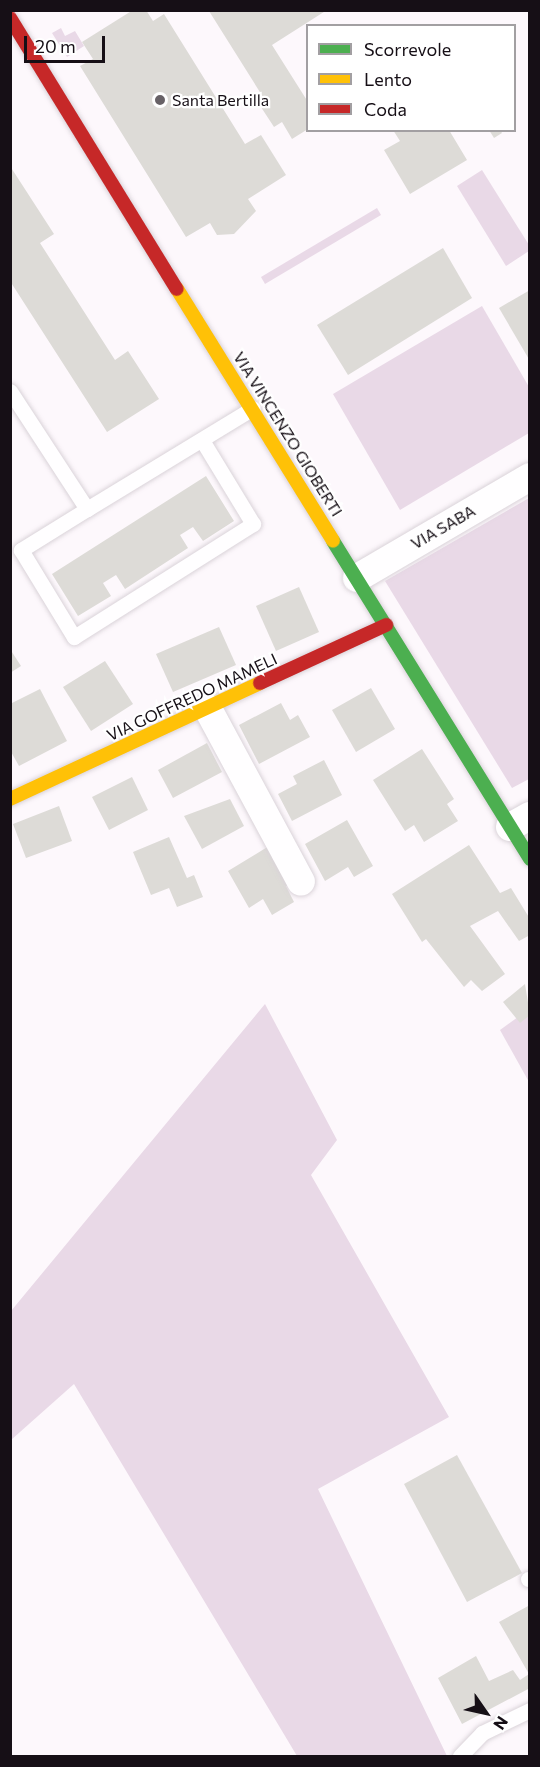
<!DOCTYPE html>
<style>
body{margin:0}
#map{position:relative;width:540px;height:1767px;overflow:hidden;background:#fdf8fc;font-family:Commissioner,sans-serif}
div>[style]{position:absolute}
[style*='--x']{left:calc(var(--x)*1px);top:calc(var(--y)*1px);width:calc(var(--w)*1px);rotate:calc(var(--a)*1deg)}
.green>*{inset:0;background:#e9d9e7}
.building>*{inset:0;background:#dddbd7}
.roads{filter:drop-shadow(0 0 2px #dad3d9) drop-shadow(0 0 2px #dad3d9)}
.lane>*{height:15px;margin:-7.5px;padding:0 7.5px;transform-origin:7.5px;border-radius:7.5px;background:#fffeff}
.street>*{height:28px;margin:-14px;padding:0 14px;transform-origin:14px;border-radius:14px;background:#fffeff}
.fast>*{height:14px;margin:-7px;padding:0 7px;transform-origin:7px;border-radius:7px;background:#4caf50}
.slow>*{height:14px;margin:-7px;padding:0 7px;transform-origin:7px;border-radius:7px;background:#ffc107}
.jam>*{height:14px;margin:-7px;padding:0 7px;transform-origin:7px;border-radius:7px;background:#c62828}
.dots>*{width:16px;height:16px;translate:-50% -50%;box-sizing:border-box;border:3px solid #fff;border-radius:50%}
span{translate:-50% -50%;white-space:nowrap;text-align:center;line-height:1.15;-webkit-text-stroke:4.5px #fff;paint-order:stroke}
.poi-label{font-size:16px;color:#160f16}
.left{translate:0 -50%;text-align:left}
.street-label{font-size:16px;color:#160f16}
.frame{position:absolute;inset:0;border:12px solid #160f16;pointer-events:none}
.legend{position:absolute;left:306px;top:24px;width:210px;height:108px;box-sizing:border-box;background:#fff;border:2px solid #a29fa2;margin:0;padding:8px 10px;list-style:none;font-size:18px;color:#160f16}
.legend li{display:flex;align-items:center;gap:12px;height:30px}
.legend b{width:30px;border:2px solid #a29fa2}
.north{position:absolute;left:456px;top:1683px;width:60px;height:60px;-webkit-text-stroke:4px #fff;paint-order:stroke;rotate:124deg;font-size:16px;font-weight:700;line-height:24px;text-align:center;color:#160f16}
.north::after{content:'';display:block;margin:auto;width:21px;height:27px;background:#160f16;clip-path:polygon(50% 0,100% 100%,50% 72%,0 100%)}
.scale{position:absolute;left:24px;top:36px;width:81px;height:27px;box-sizing:border-box;border:3px solid #160f16;border-top:0;padding-left:8px;font-size:18px;line-height:21px;white-space:nowrap;color:#160f16;-webkit-text-stroke:4px #fff;paint-order:stroke}
</style>
<div id="map">
<div class="green">
<div style="clip-path:polygon(61px 28px,65px 36px,75px 31px,84px 46px,67px 57px,52px 33px)"></div>
<div style="clip-path:polygon(482px 170px,529px 245px,529px 251px,506px 266px,457px 186px)"></div>
<div style="clip-path:polygon(377px 208px,381px 215px,265px 284px,261px 277px)"></div>
<div style="clip-path:polygon(482px 306px,529px 387px,529px 433px,400px 510px,333px 394px)"></div>
<div style="clip-path:polygon(529px 498px,529px 779px,512px 788px,385px 581px)"></div>
<div style="clip-path:polygon(265px 1004px,337px 1140px,311px 1175px,449px 1417px,318px 1489px,447px 1756px,297px 1756px,74px 1384px,11px 1440px,11px 1311px)"></div>
<div style="clip-path:polygon(529px 1009px,529px 1082px,500px 1030px)"></div>
</div>
<div class="building">
<div style="clip-path:polygon(133px 10px,146px 10px,153px 21px,164px 14px,245px 144px,261px 135px,286px 175px,248px 199px,256px 211px,234px 234px,217px 235px,210px 223px,186px 237px,80px 66px,93px 59px,82px 42px)"></div>
<div style="clip-path:polygon(327px 10px,272px 45px,308px 102px,308px 129px,292px 139px,282px 122px,274px 127px,257px 101px,263px 97px,209px 11px)"></div>
<div style="clip-path:polygon(393px 130px,449px 130px,467px 160px,410px 194px,384px 150px,400px 141px)"></div>
<div style="clip-path:polygon(489px 130px,500px 130px,502px 133px,494px 138px)"></div>
<div style="clip-path:polygon(10px 166px,54px 234px,40px 243px,115px 360px,128px 351px,159px 399px,107px 432px,10px 281px)"></div>
<div style="clip-path:polygon(443px 248px,472px 298px,348px 375px,317px 325px)"></div>
<div style="clip-path:polygon(530px 290px,530px 361px,499px 308px)"></div>
<div style="clip-path:polygon(206px 476px,234px 521px,203px 541px,193px 527px,180px 535px,188px 548px,125px 589px,116px 575px,103px 583px,111px 596px,78px 616px,52px 574px)"></div>
<div style="clip-path:polygon(299px 587px,319px 632px,276px 651px,256px 606px)"></div>
<div style="clip-path:polygon(219px 627px,236px 665px,173px 692px,156px 654px)"></div>
<div style="clip-path:polygon(10px 649px,21px 666px,10px 673px)"></div>
<div style="clip-path:polygon(105px 661px,133px 704px,91px 731px,63px 687px)"></div>
<div style="clip-path:polygon(371px 688px,395px 729px,356px 752px,332px 710px)"></div>
<div style="clip-path:polygon(40px 689px,67px 741px,19px 766px,10px 750px,10px 704px)"></div>
<div style="clip-path:polygon(281px 703px,290px 720px,298px 715px,310px 737px,259px 764px,239px 725px)"></div>
<div style="clip-path:polygon(207px 743px,222px 772px,173px 798px,158px 770px)"></div>
<div style="clip-path:polygon(422px 749px,454px 799px,447px 804px,458px 821px,424px 842px,414px 825px,405px 831px,373px 780px)"></div>
<div style="clip-path:polygon(324px 760px,342px 795px,292px 821px,278px 794px,297px 784px,293px 776px)"></div>
<div style="clip-path:polygon(132px 777px,148px 810px,109px 830px,92px 797px)"></div>
<div style="clip-path:polygon(230px 799px,244px 826px,202px 849px,184px 816px)"></div>
<div style="clip-path:polygon(59px 806px,72px 841px,26px 858px,13px 824px)"></div>
<div style="clip-path:polygon(347px 820px,373px 866px,354px 877px,348px 867px,325px 881px,305px 844px)"></div>
<div style="clip-path:polygon(169px 837px,187px 878px,194px 875px,203px 897px,177px 907px,169px 888px,151px 895px,133px 852px)"></div>
<div style="clip-path:polygon(469px 845px,500px 893px,511px 888px,530px 919px,530px 935px,519px 941px,498px 911px,470px 926px,505px 974px,482px 991px,471px 980px,464px 987px,426px 939px,422px 942px,392px 894px)"></div>
<div style="clip-path:polygon(269px 846px,291px 883px,286px 886px,294px 902px,272px 915px,263px 899px,249px 908px,228px 871px)"></div>
<div style="clip-path:polygon(525px 984px,530px 1015px,520px 1023px,503px 1002px)"></div>
<div style="clip-path:polygon(457px 1455px,522px 1573px,467px 1602px,404px 1484px)"></div>
<div style="clip-path:polygon(530px 1605px,530px 1688px,462px 1724px,438px 1678px,476px 1656px,489px 1681px,513px 1670px,520px 1680px,529px 1674px,499px 1622px)"></div>
</div>
<div class="roads">
<div class="lane">
<div style="--x:10;--y:391;--w:141;--a:56.9"></div>
<div style="--x:87;--y:509;--w:194;--a:-31.3"></div>
<div style="--x:87;--y:509;--w:78;--a:148.2"></div>
<div style="--x:21;--y:550;--w:102;--a:58.7"></div>
<div style="--x:74;--y:637;--w:212;--a:-32.3"></div>
<div style="--x:253;--y:524;--w:98;--a:-121.3"></div>
<div style="--x:528;--y:1579;--w:2;--a:0"></div>
<div style="--x:460;--y:1756;--w:32;--a:-46"></div>
<div style="--x:482;--y:1733;--w:53;--a:-25.6"></div>
</div>
<div class="street">
<div style="--x:357;--y:578;--w:200;--a:-30.3"></div>
<div style="--x:208;--y:709;--w:196;--a:61.7"></div>
<div style="--x:510;--y:827;--w:23;--a:-29"></div>
</div>
<div class="fast">
<div style="--x:333;--y:541;--w:374;--a:58.2"></div>
</div>
<div class="slow">
<div style="--x:177;--y:289;--w:296;--a:58.2"></div>
<div style="--x:10;--y:799;--w:276;--a:-24.9"></div>
</div>
<div class="jam">
<div style="--x:10;--y:18;--w:318;--a:58.4"></div>
<div style="--x:260;--y:683;--w:139;--a:-24.7"></div>
</div>
</div>
<div class="dots">
<div style="left:160px;top:100px;background:#676166"></div>
</div>
<div class="poi-label">
<span class="left" style="left:172px;top:100px">Santa Bertilla</span>
</div>
<div class="street-label">
<span style="left:288px;top:434px;rotate:58deg">VIA VINCENZO GIOBERTI</span>
<span style="left:443px;top:527px;rotate:-30deg">VIA SABA</span>
<span style="left:192px;top:697px;rotate:-25deg">VIA GOFFREDO MAMELI</span>
</div>
<div class="frame"></div>
<ul class="legend">
<li><b style="height:8px;background:#4caf50"></b>Scorrevole</li>
<li><b style="height:8px;background:#ffc107"></b>Lento</li>
<li><b style="height:8px;background:#c62828"></b>Coda</li>
</ul>
<div class="north">N</div>
<div class="scale">20 m</div>
</div>
